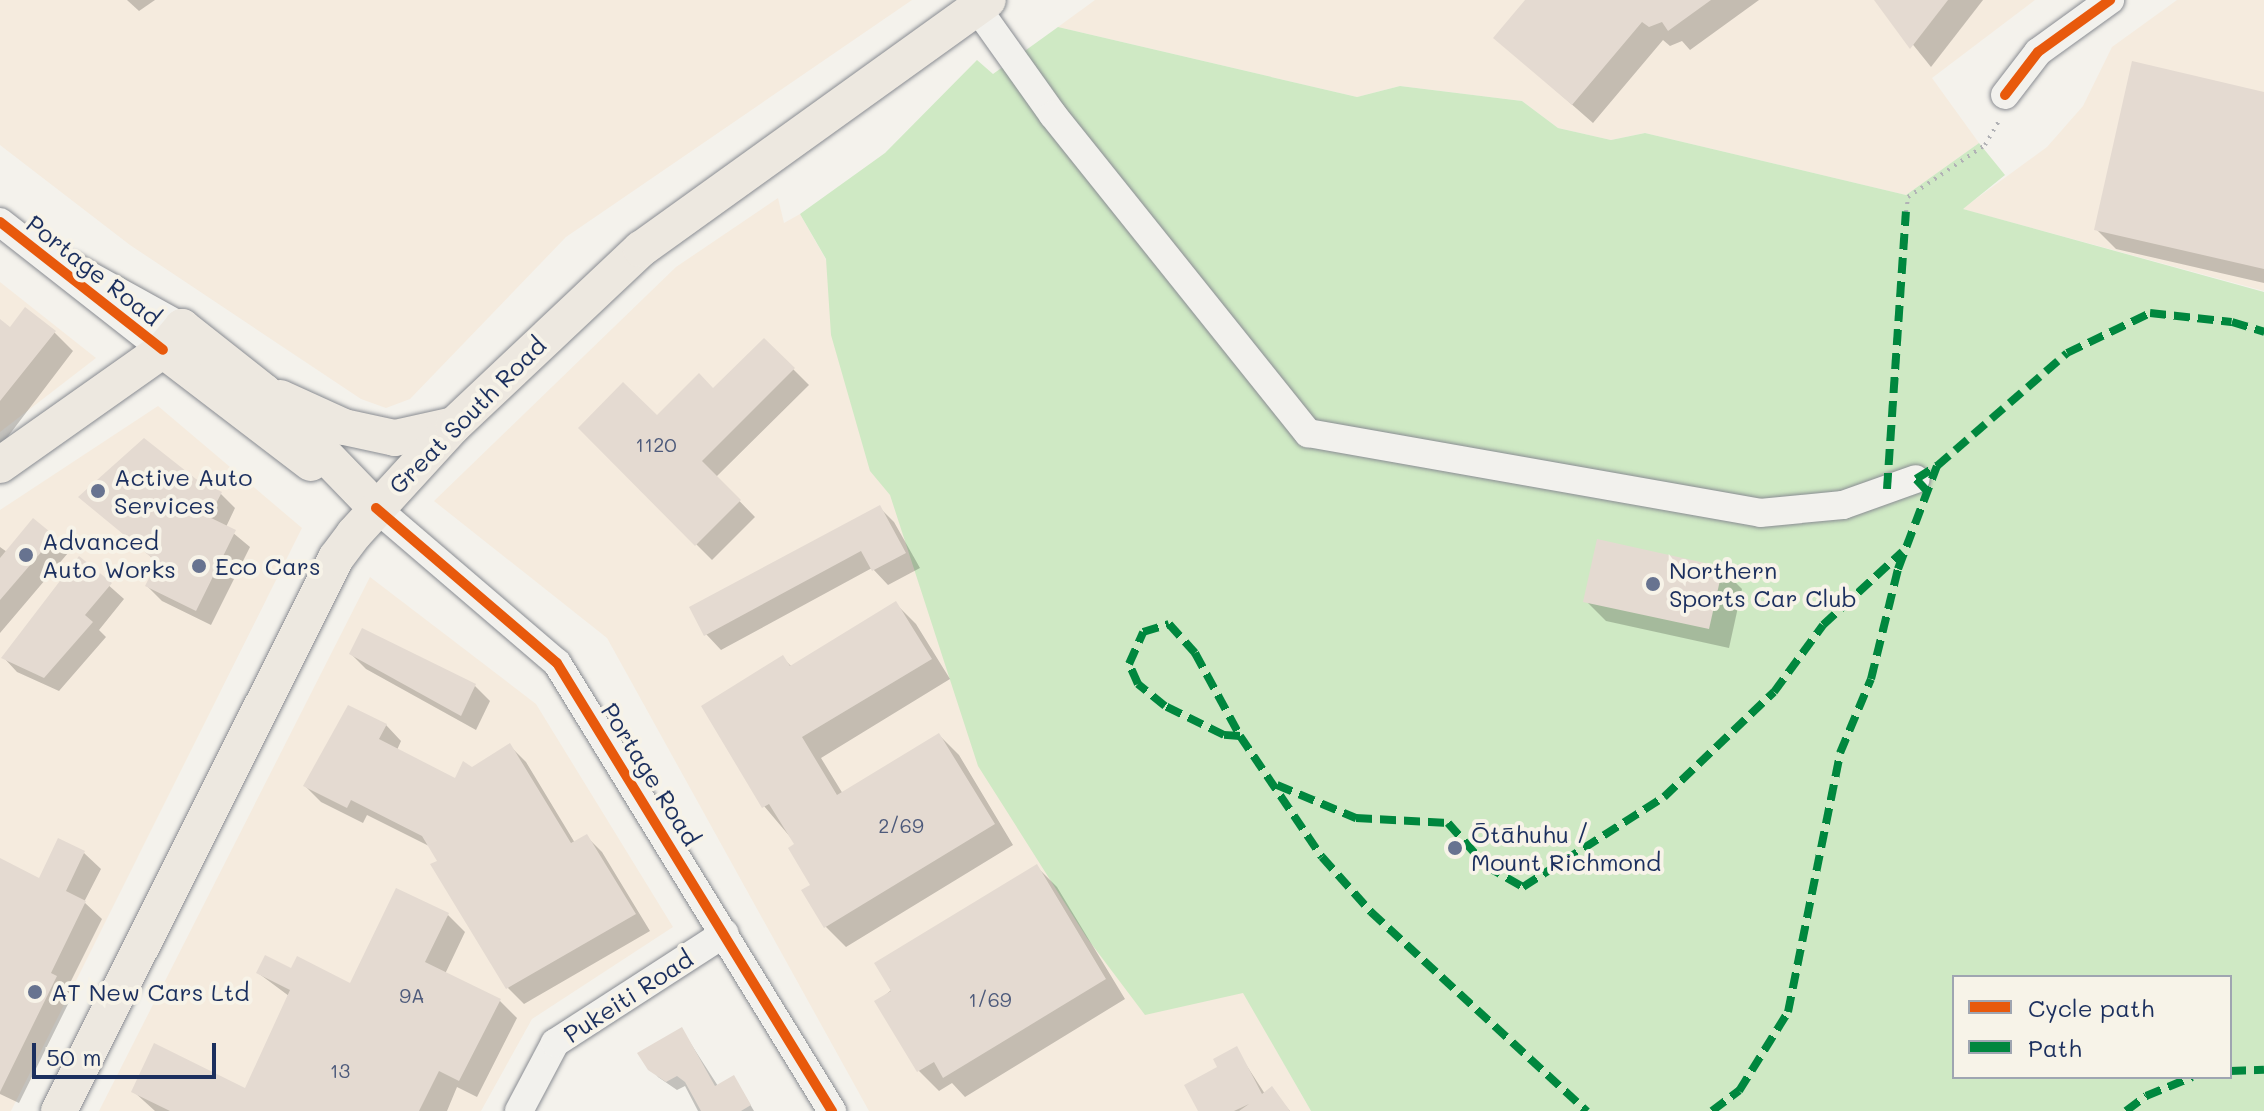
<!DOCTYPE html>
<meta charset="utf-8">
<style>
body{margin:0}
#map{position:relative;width:2264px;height:1111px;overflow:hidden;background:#f4f2ec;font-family:Mali,sans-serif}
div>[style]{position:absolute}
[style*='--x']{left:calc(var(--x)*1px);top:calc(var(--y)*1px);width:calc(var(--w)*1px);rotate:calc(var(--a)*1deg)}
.built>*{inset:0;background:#f5ebde}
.green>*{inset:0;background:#cfe9c4}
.shadow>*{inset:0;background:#0003}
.building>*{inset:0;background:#e4dad1}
.path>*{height:4px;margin-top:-2px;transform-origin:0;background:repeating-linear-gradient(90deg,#b1b2b5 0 2px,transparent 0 8px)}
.roads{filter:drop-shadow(0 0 2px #898c92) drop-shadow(0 0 2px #898c92)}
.minor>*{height:28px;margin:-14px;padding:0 14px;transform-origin:14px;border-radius:14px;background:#f2f1ed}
.major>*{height:36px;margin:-18px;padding:0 18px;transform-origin:18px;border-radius:18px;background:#ede8e0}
.quiet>*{height:8px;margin-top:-4px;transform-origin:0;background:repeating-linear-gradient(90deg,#00873e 0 16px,transparent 0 24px)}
.cycleway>*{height:10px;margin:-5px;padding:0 5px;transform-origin:5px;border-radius:5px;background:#e8590c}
.dots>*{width:22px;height:22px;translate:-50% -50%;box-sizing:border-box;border:4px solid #f7f3e8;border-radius:50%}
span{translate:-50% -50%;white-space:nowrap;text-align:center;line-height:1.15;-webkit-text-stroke:8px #f7f3e8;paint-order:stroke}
.number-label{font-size:20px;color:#4d5a7b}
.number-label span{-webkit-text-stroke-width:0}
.street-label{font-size:24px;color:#1b2f5e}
.poi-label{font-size:24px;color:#1b2f5e}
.left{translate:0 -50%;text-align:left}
.legend{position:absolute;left:1952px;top:975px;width:280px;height:104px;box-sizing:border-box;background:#f7f3e8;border:2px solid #9fa5b1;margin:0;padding:10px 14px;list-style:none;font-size:24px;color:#1b2f5e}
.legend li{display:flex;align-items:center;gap:16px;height:40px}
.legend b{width:40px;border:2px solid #9fa5b1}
.scale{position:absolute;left:32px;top:1043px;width:184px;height:36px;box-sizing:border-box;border:4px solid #1b2f5e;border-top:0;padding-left:10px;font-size:24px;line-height:28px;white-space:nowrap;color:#1b2f5e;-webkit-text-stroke:6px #f7f3e8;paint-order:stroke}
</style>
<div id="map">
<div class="built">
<div style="clip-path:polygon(0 0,912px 0,566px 237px,410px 399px,386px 408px,361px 399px,130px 245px,0 145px)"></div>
<div style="clip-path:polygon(1095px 0,2035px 0,1932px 78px,1979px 143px,1906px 195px,1645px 133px,1611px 140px,1558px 128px,1522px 101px,1400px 86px,1357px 97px,1058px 27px)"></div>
<div style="clip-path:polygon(2177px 0,2264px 0,2264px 291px,1962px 209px,2047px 147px,2083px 106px,2112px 47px)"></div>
<div style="clip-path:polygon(778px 198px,784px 223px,800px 214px,1311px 1111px,869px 1111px,607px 638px,434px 501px,676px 267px)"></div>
<div style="clip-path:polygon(0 282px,96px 358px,0 432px)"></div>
<div style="clip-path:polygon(158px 406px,302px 528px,11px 1111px,0 1111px,0 510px)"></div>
<div style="clip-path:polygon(370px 577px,536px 704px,673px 927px,532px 1019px,481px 1111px,99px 1111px)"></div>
</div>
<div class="green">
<div style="clip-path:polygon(evenodd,1058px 27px,1357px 97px,1400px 86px,1522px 101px,1558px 128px,1611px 140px,1645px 133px,1906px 195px,1979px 143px,2005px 175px,1963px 209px,2264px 292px,2264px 1111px,1311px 1111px,1243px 993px,1145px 1015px,1087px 938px,978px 766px,890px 495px,870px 471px,831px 335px,826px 259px,800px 214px,885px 153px,977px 60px,993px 74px,1058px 27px,1954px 977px,2230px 977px,2230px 1077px,1954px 1077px,1954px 977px)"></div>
</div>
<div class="shadow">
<div style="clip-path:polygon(127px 0,155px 0,139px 11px)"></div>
<div style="clip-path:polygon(1528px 0,1759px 0,1690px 50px,1682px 41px,1670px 46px,1663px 40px,1593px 123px,1496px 38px)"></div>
<div style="clip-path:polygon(1877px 0,1983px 0,1931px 67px)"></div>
<div style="clip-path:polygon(2264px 94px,2264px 283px,2116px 249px,2096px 229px)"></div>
<div style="clip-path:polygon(0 322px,10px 330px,54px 332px,73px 351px,0 447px)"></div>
<div style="clip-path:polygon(764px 340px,809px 385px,716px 477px,755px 517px,712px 560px,580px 428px,657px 418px,713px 391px)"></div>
<div style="clip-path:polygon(220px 493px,235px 508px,226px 527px,250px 547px,211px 625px,162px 601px,147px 586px,158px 563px,81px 497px)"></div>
<div style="clip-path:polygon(879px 507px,894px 522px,920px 568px,888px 585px,872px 568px,721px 650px,706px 634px)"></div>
<div style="clip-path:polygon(54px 538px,68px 553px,0 633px,0 547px,7px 552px)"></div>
<div style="clip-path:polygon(79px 559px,124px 599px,99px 630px,106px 637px,59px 691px,17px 672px,4px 658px)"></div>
<div style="clip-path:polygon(1722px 569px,1742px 589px,1729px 648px,1606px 621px,1586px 601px)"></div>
<div style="clip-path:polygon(896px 604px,916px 624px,950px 679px,821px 758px,843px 794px,939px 735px,959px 755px,1013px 845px,846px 947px,826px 927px,797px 845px,764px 806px,783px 658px,792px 667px)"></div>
<div style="clip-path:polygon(363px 631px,475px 686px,490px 701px,476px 730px,366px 669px,351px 654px)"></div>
<div style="clip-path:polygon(386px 725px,401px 741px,397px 750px,455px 780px,510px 746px,526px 762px,575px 843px,586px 836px,602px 852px,650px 931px,524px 1004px,508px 988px,433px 865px,440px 861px,431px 847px,367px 815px,363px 823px,321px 802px,305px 786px)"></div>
<div style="clip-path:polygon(84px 853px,101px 869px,84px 902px,102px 919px,67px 989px,73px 994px,19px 1103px,0 1094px,0 860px,40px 880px)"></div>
<div style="clip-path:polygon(1037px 867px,1057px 887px,1125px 999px,965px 1097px,952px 1083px,939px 1091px,919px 1071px,877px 1002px)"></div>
<div style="clip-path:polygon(448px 915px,465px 932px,445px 974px,500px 1001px,517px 1018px,477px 1097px,457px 1087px,447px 1111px,155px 1111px,133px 1091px,246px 1090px,289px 996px,258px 973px,292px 971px,351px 985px)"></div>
<div style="clip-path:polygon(682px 1030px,718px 1086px,734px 1077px,754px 1111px,698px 1111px,685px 1086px,677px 1090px,658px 1077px,640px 1053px)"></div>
<div style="clip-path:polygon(1236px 1049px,1265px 1094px,1271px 1089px,1290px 1111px,1200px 1111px,1220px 1068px)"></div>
</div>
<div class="building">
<div style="clip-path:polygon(1525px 0,1711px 0,1668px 31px,1662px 22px,1649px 27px,1642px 22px,1572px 105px,1493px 38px)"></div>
<div style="clip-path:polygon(1874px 0,1948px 0,1910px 49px)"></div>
<div style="clip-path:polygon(2132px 61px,2264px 92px,2264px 269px,2094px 230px)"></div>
<div style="clip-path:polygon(25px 307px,56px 331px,0 401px,0 319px,10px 327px)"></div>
<div style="clip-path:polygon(764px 338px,795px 368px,702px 461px,741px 500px,695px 546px,578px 428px,623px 382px,657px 415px,699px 373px,713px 388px)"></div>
<div style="clip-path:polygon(144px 438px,196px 479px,222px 492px,209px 517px,236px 530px,196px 611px,145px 586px,157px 562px,78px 497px)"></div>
<div style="clip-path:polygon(880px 505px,906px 553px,872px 571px,861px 551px,704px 636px,689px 607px)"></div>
<div style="clip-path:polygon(33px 518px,55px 536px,0 600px,0 558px)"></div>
<div style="clip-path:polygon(1597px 539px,1723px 567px,1709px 629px,1583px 602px)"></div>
<div style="clip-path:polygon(79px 556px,112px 583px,85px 615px,93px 622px,44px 678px,1px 658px)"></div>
<div style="clip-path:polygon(896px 601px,932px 659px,802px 737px,837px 795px,939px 733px,995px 824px,824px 928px,801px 890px,810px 885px,788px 848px,794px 844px,769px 804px,762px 808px,701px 706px,783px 655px,790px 666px)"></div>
<div style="clip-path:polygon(362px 628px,476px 684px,461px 716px,349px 654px)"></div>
<div style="clip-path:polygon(348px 705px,387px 724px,379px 739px,455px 778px,463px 761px,472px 767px,510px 743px,571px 843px,587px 834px,636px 914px,506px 989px,430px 864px,437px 861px,422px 836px,351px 800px,347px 808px,303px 786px)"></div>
<div style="clip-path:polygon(58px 838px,85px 851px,66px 891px,86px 901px,51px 973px,57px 976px,0 1092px,0 858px,39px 878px)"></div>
<div style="clip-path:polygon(1037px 864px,1106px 979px,943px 1078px,934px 1062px,917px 1072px,874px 1001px,891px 991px,874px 963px)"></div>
<div style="clip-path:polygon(396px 888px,449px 913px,425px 962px,501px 999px,459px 1081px,439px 1071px,419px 1111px,170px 1111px,131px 1092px,154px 1043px,245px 1088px,290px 990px,256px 973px,265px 955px,291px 968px,297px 956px,350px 983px)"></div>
<div style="clip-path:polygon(682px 1027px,715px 1086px,734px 1075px,751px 1105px,741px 1111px,701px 1111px,685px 1082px,677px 1076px,666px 1082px,648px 1070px,637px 1053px)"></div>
<div style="clip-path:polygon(1237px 1046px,1262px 1094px,1272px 1086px,1290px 1111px,1239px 1111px,1249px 1104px,1234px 1111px,1198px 1111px,1184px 1085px,1217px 1067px,1213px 1059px)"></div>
</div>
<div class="path">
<div style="--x:1906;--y:212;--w:15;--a:-82"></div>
<div style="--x:1908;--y:197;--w:93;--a:-34"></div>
<div style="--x:1985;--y:145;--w:28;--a:-60"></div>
</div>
<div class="roads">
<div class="minor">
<div style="--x:977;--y:8;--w:131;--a:54.6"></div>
<div style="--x:1053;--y:115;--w:408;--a:51.3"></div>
<div style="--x:1308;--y:433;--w:459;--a:10"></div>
<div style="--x:1760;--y:513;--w:83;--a:-5.5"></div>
<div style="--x:1843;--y:505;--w:77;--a:-19.6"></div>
<div style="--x:2005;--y:95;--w:54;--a:-52.5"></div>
<div style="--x:2038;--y:52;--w:89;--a:-35.8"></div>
<div style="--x:0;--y:222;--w:207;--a:38.1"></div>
<div style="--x:72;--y:266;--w:126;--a:29"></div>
<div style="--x:376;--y:508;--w:238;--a:40.6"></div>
<div style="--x:557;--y:663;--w:526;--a:58.46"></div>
<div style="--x:519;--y:1111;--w:77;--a:-62.1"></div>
<div style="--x:555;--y:1043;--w:202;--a:-32.9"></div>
</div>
<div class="major">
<div style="--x:163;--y:350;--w:186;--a:37.4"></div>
<div style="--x:280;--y:398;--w:70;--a:24.4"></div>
<div style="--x:344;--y:427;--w:52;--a:12.2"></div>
<div style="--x:395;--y:438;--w:60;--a:-12.4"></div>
<div style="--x:0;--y:465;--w:199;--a:-35.2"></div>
<div style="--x:163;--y:350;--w:30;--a:-50"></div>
<div style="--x:182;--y:327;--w:105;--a:38.4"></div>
<div style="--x:264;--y:392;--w:161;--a:46"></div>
<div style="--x:59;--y:1111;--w:618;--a:-63.39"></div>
<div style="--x:336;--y:558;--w:30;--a:-53"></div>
<div style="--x:354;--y:534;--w:148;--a:-47.5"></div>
<div style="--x:454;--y:425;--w:257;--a:-43.3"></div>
<div style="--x:641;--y:249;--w:427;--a:-35.7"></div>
</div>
</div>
<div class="quiet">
<div style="--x:1887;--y:489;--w:278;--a:-86.1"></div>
<div style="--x:1927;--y:491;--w:16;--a:-133"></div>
<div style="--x:1916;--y:479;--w:25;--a:-32"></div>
<div style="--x:1240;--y:736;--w:16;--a:-176"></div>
<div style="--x:1224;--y:735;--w:66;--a:-153.8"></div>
<div style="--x:1165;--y:706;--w:35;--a:-141"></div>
<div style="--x:1138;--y:684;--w:22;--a:-114"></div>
<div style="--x:1129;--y:664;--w:35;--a:-66"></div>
<div style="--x:1143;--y:632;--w:27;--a:-17"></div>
<div style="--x:1169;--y:624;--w:39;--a:48"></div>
<div style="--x:1195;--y:653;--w:94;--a:61.5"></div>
<div style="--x:1240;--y:736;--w:146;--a:55.9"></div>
<div style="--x:1322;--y:857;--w:74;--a:48.3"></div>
<div style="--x:1371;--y:912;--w:294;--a:42.7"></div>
<div style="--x:1277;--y:785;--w:86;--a:22.7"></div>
<div style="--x:1356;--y:818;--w:92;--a:3.1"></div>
<div style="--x:1448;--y:823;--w:57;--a:48.5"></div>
<div style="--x:1486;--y:866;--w:43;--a:29.6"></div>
<div style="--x:1523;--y:887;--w:167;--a:-32.6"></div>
<div style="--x:1664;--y:797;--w:152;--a:-43.7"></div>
<div style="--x:1774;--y:692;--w:83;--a:-53.8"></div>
<div style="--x:1823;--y:625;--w:108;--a:-42.7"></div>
<div style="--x:2230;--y:1071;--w:34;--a:-2"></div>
<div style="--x:1712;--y:1111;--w:34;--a:-37"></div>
<div style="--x:1739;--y:1091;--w:93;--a:-58.2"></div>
<div style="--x:1788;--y:1012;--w:264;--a:-78.6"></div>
<div style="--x:1840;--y:753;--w:80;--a:-67.3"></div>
<div style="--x:1871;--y:679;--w:113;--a:-76.2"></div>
<div style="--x:1898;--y:569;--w:110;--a:-69.3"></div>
<div style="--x:1937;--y:466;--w:172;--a:-41"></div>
<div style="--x:2067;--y:353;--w:92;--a:-25.7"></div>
<div style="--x:2150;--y:313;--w:82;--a:6.3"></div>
<div style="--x:2232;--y:322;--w:34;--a:17"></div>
<div style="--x:2126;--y:1111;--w:25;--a:-37"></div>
<div style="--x:2146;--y:1096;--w:50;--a:-22.4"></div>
</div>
<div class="cycleway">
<div style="--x:2005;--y:95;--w:54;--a:-52.5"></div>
<div style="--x:2038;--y:52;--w:89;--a:-35.8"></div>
<div style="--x:0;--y:222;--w:207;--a:38.1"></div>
<div style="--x:376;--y:508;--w:238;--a:40.6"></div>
<div style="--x:557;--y:663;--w:526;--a:58.46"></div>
</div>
<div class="dots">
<div style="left:98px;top:491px;background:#677390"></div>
<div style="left:26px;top:555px;background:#677390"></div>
<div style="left:199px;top:566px;background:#677390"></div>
<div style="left:1653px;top:584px;background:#677390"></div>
<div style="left:1455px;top:848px;background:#677390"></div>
<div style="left:35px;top:992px;background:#677390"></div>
</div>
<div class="number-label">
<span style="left:656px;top:444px">1120</span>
<span style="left:901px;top:825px">2/69</span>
<span style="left:412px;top:995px">9A</span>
<span style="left:990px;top:999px">1/69</span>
<span style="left:340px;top:1070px">13</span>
</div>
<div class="street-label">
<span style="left:94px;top:270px;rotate:38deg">Portage Road</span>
<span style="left:467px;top:415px;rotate:-45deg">Great South Road</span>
<span style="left:651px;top:774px;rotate:58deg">Portage Road</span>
<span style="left:628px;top:996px;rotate:-33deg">Pukeiti Road</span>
</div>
<div class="poi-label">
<span class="left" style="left:114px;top:491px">Active Auto<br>Services</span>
<span class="left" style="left:42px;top:555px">Advanced<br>Auto Works</span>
<span class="left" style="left:215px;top:566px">Eco Cars</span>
<span class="left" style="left:1669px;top:584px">Northern<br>Sports Car Club</span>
<span class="left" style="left:1471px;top:848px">Ōtāhuhu /<br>Mount Richmond</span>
<span class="left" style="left:51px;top:992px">AT New Cars Ltd</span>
</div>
<ul class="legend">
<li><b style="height:10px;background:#e8590c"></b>Cycle path</li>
<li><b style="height:10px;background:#00873e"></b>Path</li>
</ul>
<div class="scale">50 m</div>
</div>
